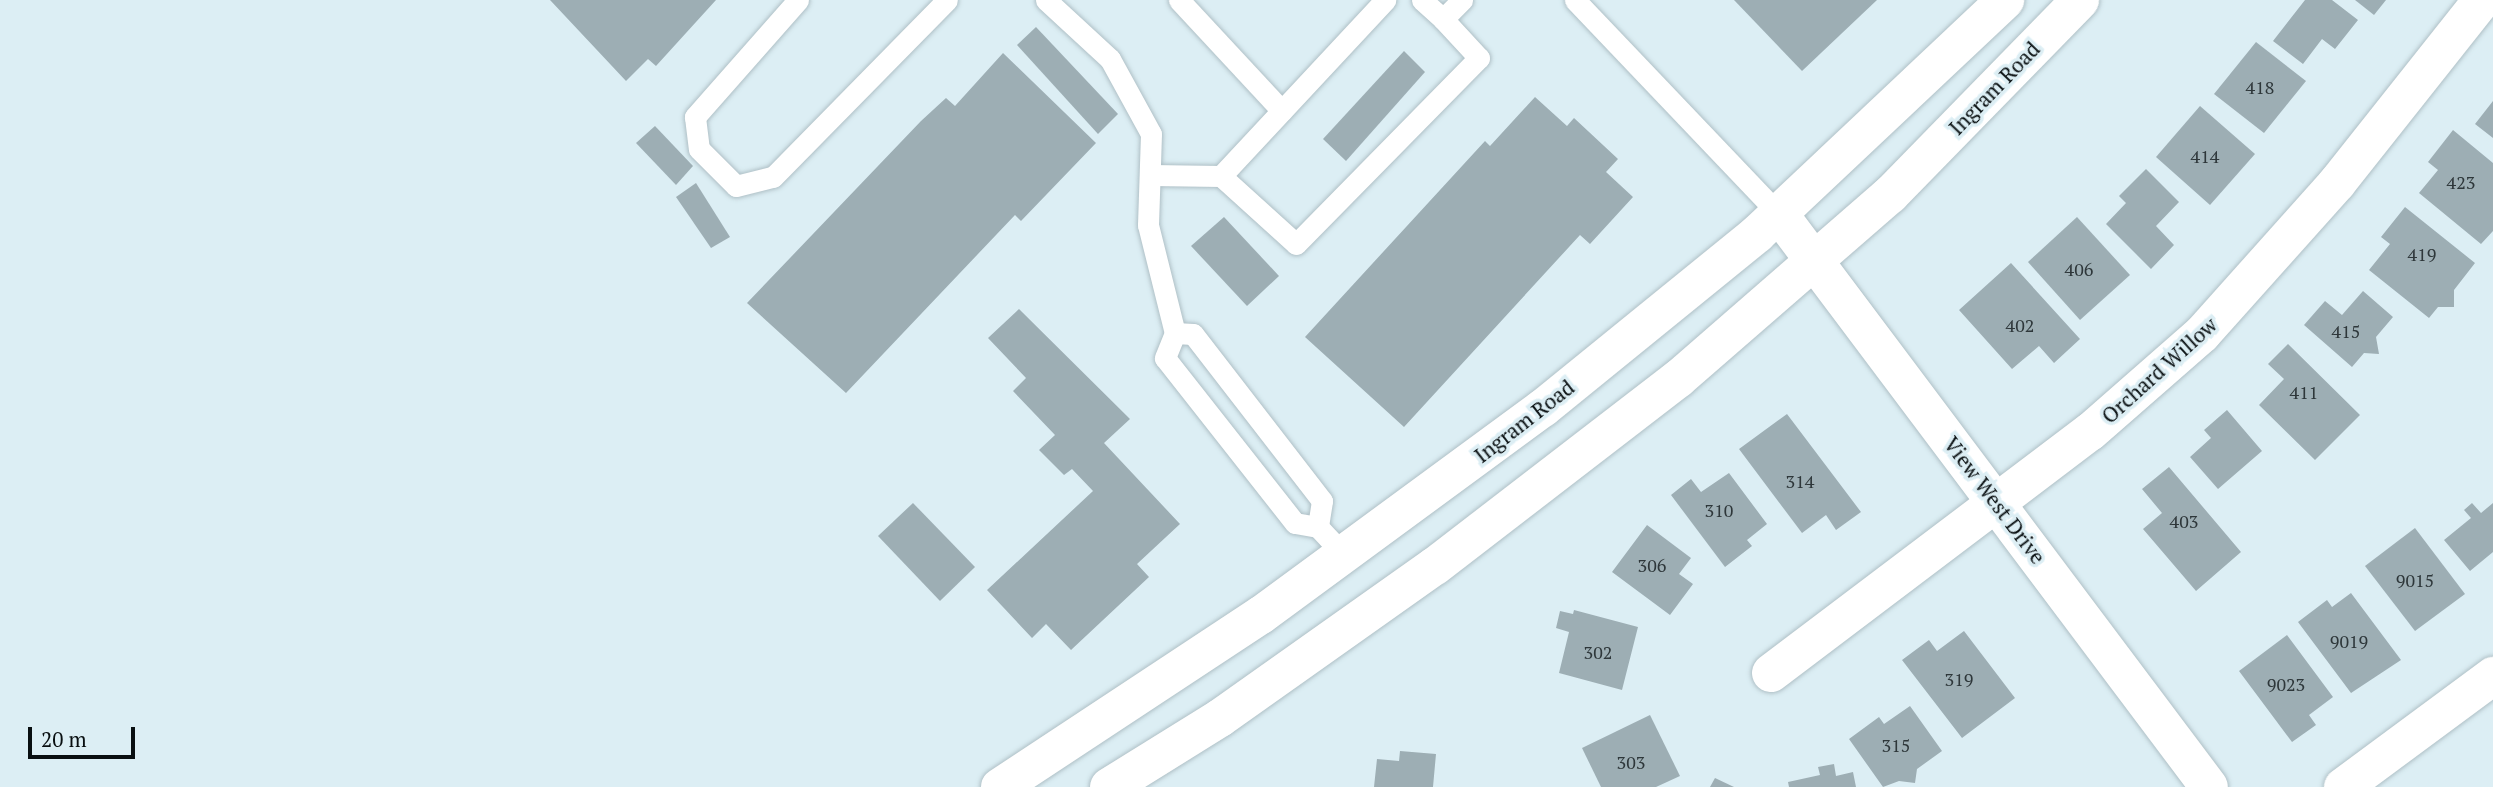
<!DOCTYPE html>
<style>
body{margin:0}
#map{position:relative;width:2493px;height:787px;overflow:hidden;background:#dceef4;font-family:"PT Serif",serif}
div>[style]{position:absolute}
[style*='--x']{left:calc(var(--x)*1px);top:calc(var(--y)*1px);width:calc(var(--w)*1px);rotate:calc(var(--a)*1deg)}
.building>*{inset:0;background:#9daeb4}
.roads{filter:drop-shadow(0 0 2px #afc0c6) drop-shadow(0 0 2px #afc0c6)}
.service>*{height:21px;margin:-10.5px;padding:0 10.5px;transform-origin:10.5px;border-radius:10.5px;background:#fff}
.minor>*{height:38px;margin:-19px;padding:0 19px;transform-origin:19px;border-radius:19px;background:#fff}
.secondary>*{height:38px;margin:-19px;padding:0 19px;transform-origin:19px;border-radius:19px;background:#fff}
span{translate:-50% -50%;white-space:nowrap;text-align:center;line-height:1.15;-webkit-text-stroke:7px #dceef4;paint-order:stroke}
.number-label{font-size:18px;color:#2e373a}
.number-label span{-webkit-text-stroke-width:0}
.street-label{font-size:21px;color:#090f11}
.scale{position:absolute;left:28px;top:727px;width:107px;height:32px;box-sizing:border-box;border:4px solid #090f11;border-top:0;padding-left:9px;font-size:21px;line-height:24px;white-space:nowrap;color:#090f11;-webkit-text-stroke:5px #dceef4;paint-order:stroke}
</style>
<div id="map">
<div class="building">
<div style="clip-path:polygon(550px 0,716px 0,656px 66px,648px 59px,626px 81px)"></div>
<div style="clip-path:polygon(1734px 0,1877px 0,1802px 71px)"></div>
<div style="clip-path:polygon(2305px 0,2332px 0,2358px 20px,2335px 49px,2322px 39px,2303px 64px,2273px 41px)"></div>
<div style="clip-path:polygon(2355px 0,2386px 0,2374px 15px)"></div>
<div style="clip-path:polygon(1036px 27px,1118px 114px,1098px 134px,1017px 45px)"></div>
<div style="clip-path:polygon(2256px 42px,2306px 81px,2264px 133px,2214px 94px)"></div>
<div style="clip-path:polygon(1404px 51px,1425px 72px,1346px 161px,1323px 139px)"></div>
<div style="clip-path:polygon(1003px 53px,1096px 143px,1021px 221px,1015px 215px,846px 393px,747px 303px,921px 121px,946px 98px,955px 106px)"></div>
<div style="clip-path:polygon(1535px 97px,1567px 126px,1574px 118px,1618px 159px,1606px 172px,1633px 197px,1590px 244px,1580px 235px,1404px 427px,1305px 337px,1485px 141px,1490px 146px)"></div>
<div style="clip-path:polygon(2493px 101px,2493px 138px,2475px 124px)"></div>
<div style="clip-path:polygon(2200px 106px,2255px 154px,2210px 205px,2156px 157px)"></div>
<div style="clip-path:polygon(655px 126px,693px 166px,676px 185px,636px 143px)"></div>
<div style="clip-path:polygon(2453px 130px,2493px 163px,2493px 231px,2481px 244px,2419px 193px,2438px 170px,2428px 162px)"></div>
<div style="clip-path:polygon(2146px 169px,2179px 202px,2156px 226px,2174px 245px,2151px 269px,2106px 224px,2126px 203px,2119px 196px)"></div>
<div style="clip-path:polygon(696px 183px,730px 237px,711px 248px,676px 197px)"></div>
<div style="clip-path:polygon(2405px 207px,2475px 263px,2454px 290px,2454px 307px,2438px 307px,2429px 318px,2369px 270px,2390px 244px,2381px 237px)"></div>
<div style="clip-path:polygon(1224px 217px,1279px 276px,1247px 306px,1191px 246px)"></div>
<div style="clip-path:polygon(2077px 217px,2130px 275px,2080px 320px,2028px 262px)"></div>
<div style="clip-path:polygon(2011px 263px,2080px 339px,2054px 363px,2039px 346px,2012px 369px,1959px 310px)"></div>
<div style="clip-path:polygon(2363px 291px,2393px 317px,2376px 337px,2379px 354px,2364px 353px,2352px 367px,2304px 325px,2325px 301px,2342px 315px)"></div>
<div style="clip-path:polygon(1019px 309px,1130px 419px,1104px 443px,1180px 524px,1137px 564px,1149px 577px,1071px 650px,1046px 624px,1032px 638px,987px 590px,1093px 491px,1072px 469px,1064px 475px,1039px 450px,1055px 435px,1013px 391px,1026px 378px,988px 338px)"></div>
<div style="clip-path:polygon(2288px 344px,2360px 415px,2315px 460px,2259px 405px,2284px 379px,2268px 364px)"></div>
<div style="clip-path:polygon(2227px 410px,2262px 451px,2218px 489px,2190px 457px,2211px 438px,2204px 430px)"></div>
<div style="clip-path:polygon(1787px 414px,1861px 512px,1836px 530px,1826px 515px,1802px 533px,1739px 449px)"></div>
<div style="clip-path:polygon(2169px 467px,2241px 552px,2196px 591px,2143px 529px,2162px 513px,2142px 489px)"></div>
<div style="clip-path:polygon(1729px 473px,1767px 524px,1747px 540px,1752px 546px,1725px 567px,1671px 495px,1691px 479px,1701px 492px)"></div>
<div style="clip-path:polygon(913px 503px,975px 567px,940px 601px,878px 536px)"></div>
<div style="clip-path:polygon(2472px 503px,2481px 513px,2493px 503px,2493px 552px,2470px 571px,2444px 540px,2471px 518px,2464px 510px)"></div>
<div style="clip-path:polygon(1647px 525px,1691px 558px,1679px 574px,1693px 584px,1670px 615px,1612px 572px)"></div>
<div style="clip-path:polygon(2415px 528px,2465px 594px,2415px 631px,2365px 566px)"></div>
<div style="clip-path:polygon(2351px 593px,2401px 660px,2351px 693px,2298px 622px,2327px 600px,2332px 607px)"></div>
<div style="clip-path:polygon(1574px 610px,1638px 627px,1622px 690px,1559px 673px,1569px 632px,1556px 628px,1560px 611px,1573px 614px)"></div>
<div style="clip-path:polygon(1964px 631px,2015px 698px,1962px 738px,1902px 660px,1929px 640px,1937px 651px)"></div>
<div style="clip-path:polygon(2287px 635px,2333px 697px,2309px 715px,2316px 725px,2292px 742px,2239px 671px)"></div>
<div style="clip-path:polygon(1910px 706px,1942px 751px,1917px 769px,1915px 783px,1899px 781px,1883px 787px,1849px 739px,1879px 717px,1884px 724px)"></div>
<div style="clip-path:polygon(1650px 715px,1680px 776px,1656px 787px,1601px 787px,1582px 748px)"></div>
<div style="clip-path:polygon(1400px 751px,1436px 754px,1433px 787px,1374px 787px,1377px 759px,1399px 761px)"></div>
<div style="clip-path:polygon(1834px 764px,1836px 776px,1853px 772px,1856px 787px,1789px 787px,1788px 782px,1820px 775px,1818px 767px)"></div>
<div style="clip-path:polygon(1715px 778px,1734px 787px,1710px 787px)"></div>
</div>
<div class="roads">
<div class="service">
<div style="--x:798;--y:0;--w:156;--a:131.4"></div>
<div style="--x:695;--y:117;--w:32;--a:83"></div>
<div style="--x:699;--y:149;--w:52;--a:45"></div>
<div style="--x:736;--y:186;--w:38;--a:-14"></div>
<div style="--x:773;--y:177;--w:248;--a:-45.5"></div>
<div style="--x:1046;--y:0;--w:87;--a:42.7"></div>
<div style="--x:1110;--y:59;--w:85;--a:61.3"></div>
<div style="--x:1151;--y:134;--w:91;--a:91.9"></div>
<div style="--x:1148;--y:225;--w:111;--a:76"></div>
<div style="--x:1175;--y:333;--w:27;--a:112"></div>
<div style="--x:1165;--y:358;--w:210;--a:51.8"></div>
<div style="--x:1295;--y:523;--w:23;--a:10"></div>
<div style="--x:1318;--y:527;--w:40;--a:47"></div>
<div style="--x:1179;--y:0;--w:151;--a:47.1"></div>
<div style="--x:1422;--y:0;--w:28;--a:42"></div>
<div style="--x:1575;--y:0;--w:296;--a:46.4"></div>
<div style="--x:1150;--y:175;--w:71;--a:0.8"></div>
<div style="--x:1221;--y:176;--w:101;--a:42.2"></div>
<div style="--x:1296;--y:244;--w:261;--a:-45.5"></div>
<div style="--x:1479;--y:58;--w:53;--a:-132.7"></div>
<div style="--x:1443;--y:19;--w:27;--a:-45"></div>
<div style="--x:1221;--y:176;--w:241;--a:-47"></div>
<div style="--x:1175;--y:333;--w:18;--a:3"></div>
<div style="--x:1193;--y:334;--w:211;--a:52.3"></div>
<div style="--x:1322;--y:501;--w:26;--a:99"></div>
</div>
<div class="minor">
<div style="--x:1779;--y:214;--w:716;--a:53.11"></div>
<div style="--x:1771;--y:673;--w:400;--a:-37.1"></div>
<div style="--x:2090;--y:432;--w:149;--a:-41.2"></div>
<div style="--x:2202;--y:334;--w:203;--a:-48.2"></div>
<div style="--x:2337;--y:183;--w:233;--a:-51.6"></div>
<div style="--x:2343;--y:787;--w:187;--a:-36.5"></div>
</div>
<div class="secondary">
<div style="--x:1000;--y:787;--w:313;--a:-33.4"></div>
<div style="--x:1261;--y:615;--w:350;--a:-36.3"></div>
<div style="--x:1543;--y:408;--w:276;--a:-39.1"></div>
<div style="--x:1757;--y:234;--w:341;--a:-43.3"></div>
<div style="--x:1109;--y:787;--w:131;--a:-31.9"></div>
<div style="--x:1220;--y:718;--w:263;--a:-35.3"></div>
<div style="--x:1435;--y:566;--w:307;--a:-37.6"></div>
<div style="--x:1678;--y:379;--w:281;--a:-41"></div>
<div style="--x:1890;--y:195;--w:272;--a:-45.7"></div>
</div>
</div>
<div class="number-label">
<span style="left:2260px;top:87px">418</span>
<span style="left:2205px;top:156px">414</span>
<span style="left:2461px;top:182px">423</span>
<span style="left:2422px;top:254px">419</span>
<span style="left:2079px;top:269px">406</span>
<span style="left:2020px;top:325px">402</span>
<span style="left:2346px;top:331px">415</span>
<span style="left:2304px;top:392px">411</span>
<span style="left:1800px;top:481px">314</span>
<span style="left:1719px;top:510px">310</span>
<span style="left:2184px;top:521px">403</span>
<span style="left:1652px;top:565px">306</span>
<span style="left:2415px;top:580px">9015</span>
<span style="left:2349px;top:641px">9019</span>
<span style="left:1598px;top:652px">302</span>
<span style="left:1959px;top:679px">319</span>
<span style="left:2286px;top:684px">9023</span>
<span style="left:1896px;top:745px">315</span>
<span style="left:1631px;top:762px">303</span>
</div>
<div class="street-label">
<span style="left:1994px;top:88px;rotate:-46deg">Ingram Road</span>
<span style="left:2159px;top:370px;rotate:-42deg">Orchard Willow</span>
<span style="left:1524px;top:421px;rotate:-38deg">Ingram Road</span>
<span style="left:1995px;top:500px;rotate:53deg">View West Drive</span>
</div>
<div class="scale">20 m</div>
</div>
